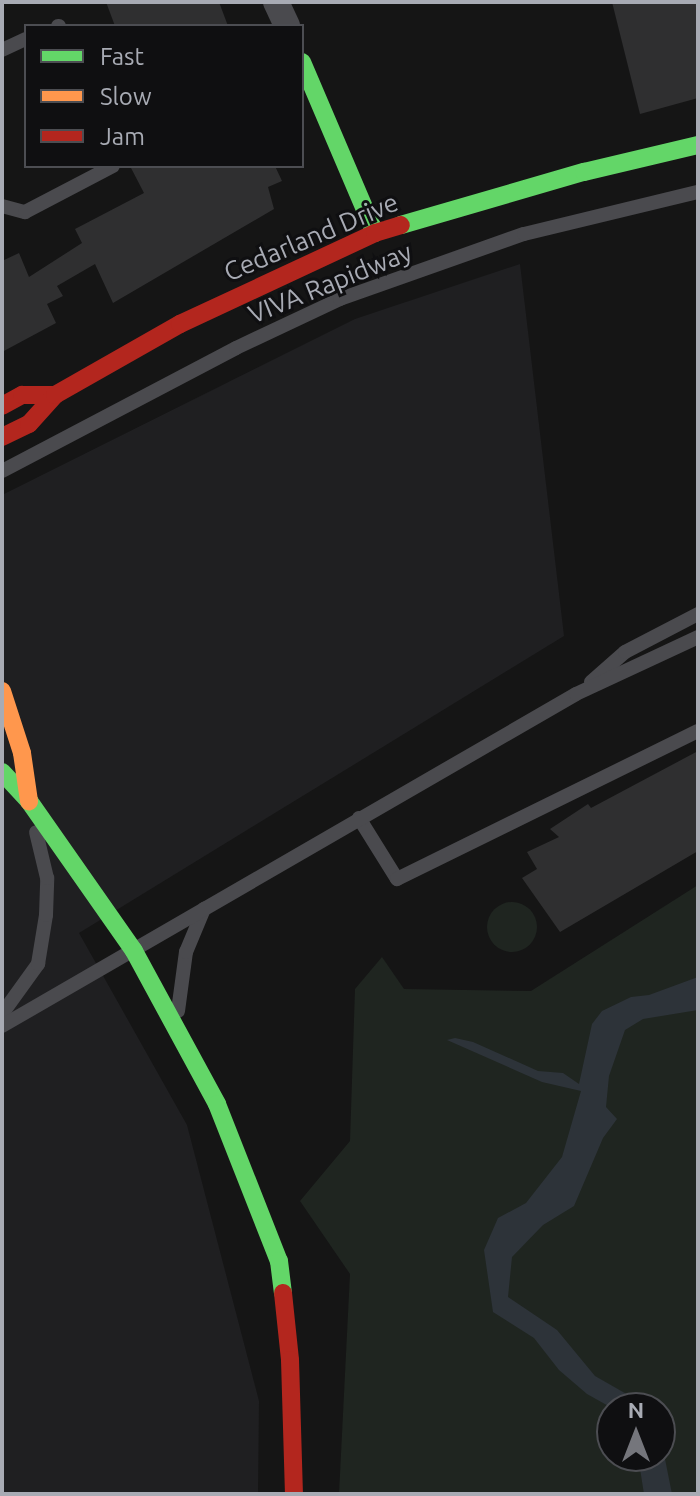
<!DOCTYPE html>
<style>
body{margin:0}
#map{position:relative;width:700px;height:1496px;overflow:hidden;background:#151515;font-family:Ubuntu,sans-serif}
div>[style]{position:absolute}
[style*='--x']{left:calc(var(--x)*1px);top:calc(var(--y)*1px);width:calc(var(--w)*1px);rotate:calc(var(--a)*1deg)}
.built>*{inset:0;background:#1f1f21}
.green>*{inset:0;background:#1f2520}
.round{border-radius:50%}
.water>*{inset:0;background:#2d3339}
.building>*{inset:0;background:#2f2f30}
.lane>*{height:14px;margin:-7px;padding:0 7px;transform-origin:7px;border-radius:7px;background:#4a4a4e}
.street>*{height:26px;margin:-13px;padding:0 13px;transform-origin:13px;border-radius:13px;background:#4a4a4e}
.fast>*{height:18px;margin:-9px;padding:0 9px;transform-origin:9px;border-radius:9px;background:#63d668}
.slow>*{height:18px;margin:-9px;padding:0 9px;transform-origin:9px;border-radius:9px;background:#ff974d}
.jam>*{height:18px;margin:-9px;padding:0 9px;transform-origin:9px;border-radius:9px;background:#b3261e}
span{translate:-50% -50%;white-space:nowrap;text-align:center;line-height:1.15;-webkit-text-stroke:6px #0f0f11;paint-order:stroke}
.street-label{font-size:26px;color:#a8abb4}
.frame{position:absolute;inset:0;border:4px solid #a8abb4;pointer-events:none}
.legend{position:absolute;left:24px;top:24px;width:280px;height:144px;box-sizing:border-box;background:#0f0f11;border:2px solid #4c4d52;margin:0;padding:10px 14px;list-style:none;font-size:24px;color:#a8abb4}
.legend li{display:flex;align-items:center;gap:16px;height:40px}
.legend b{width:40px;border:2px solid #4c4d52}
.north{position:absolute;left:596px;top:1392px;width:80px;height:80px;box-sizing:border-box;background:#0f0f11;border:2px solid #4c4d52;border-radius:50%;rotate:0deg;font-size:22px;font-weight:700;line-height:32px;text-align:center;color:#a8abb4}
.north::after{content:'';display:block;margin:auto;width:28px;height:36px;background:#75767c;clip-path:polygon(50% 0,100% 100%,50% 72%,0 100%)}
</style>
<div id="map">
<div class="built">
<div style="clip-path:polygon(520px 264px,564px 636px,79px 933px,187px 1125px,259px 1401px,258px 1494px,2px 1494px,2px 495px,355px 319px)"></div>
</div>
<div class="green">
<div style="clip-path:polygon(evenodd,698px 885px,698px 1494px,339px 1494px,350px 1274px,300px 1201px,350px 1141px,355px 989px,382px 957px,404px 989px,531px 991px,698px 885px,612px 1408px,660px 1408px,660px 1456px,612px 1456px,612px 1408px)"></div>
<div class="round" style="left:487px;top:902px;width:50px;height:50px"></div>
</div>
<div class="water">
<div style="clip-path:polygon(698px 977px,698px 1010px,643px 1019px,625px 1030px,609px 1076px,606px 1107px,617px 1119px,603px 1138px,574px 1206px,543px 1225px,512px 1257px,508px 1297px,557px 1330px,595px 1376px,637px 1400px,642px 1408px,612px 1408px,587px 1394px,559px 1370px,534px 1338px,493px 1312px,484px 1250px,498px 1218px,526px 1203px,562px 1157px,581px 1091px,542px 1082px,447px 1040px,455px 1038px,473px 1042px,538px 1071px,563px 1073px,579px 1084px,592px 1024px,602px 1011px,631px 997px,649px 995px)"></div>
<div style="clip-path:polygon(660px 1434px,672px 1494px,644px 1494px,638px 1456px,660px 1456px)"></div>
</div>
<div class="building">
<div style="clip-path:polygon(106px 2px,219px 2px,228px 26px,115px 26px)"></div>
<div style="clip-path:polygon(612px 2px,698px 2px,698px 98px,640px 114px)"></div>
<div style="clip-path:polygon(130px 166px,275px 166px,282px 181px,268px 187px,274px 209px,113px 303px,95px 264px,57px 286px,63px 296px,47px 304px,56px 323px,2px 352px,2px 261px,19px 253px,29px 277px,82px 243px,75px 229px,144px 193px)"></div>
<div style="clip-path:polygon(698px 751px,698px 851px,560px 932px,522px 878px,537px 869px,527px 852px,559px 837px,550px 829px,588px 804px,591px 808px)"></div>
</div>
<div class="lane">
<div style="--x:58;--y:26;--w:1;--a:0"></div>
<div style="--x:2;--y:50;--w:26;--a:-25"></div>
<div style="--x:2;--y:206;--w:24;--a:15"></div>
<div style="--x:25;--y:212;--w:99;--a:-27.6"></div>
<div style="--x:2;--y:471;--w:264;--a:-27.7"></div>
<div style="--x:236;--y:348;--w:115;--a:-25.2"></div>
<div style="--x:340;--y:299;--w:195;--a:-19.5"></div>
<div style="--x:524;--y:234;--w:179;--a:-13.6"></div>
<div style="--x:591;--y:682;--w:45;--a:-41.4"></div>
<div style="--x:625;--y:652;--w:82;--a:-27.5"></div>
<div style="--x:359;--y:818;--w:72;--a:58.1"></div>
<div style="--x:397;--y:879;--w:335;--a:-26.2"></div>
<div style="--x:178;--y:1011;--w:60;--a:-82.3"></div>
<div style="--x:186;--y:952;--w:47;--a:-67.3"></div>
<div style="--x:2;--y:1014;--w:62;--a:-54.2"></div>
<div style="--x:38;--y:964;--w:50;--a:-80.7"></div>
<div style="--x:46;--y:915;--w:37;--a:-88"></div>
<div style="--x:47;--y:878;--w:47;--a:-103.4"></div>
<div style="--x:2;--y:1026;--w:663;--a:-30.04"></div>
<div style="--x:576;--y:694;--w:135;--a:-25"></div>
</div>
<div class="street">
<div style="--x:276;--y:2;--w:26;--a:65"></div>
</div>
<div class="fast">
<div style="--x:302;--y:62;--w:186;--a:66.9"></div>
<div style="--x:401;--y:225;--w:191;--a:-16.2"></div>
<div style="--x:584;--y:172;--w:117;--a:-13.3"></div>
<div style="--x:2;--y:772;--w:40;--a:47"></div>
<div style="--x:29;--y:801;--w:183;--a:55"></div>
<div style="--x:134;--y:951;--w:174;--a:61.5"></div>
<div style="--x:217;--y:1104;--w:169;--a:68.5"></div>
<div style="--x:279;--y:1261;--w:32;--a:83"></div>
</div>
<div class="slow">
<div style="--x:2;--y:691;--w:65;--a:72.1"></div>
<div style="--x:22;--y:753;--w:49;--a:81.7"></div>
</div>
<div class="jam">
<div style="--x:2;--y:406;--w:23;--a:-29"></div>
<div style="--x:22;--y:395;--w:33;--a:0"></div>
<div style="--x:2;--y:437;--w:30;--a:-26"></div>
<div style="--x:29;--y:424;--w:39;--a:-48"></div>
<div style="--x:55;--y:395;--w:144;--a:-29.6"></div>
<div style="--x:180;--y:324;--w:215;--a:-25"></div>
<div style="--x:375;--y:233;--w:27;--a:-17"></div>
<div style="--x:283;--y:1293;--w:67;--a:84"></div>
<div style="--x:290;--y:1360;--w:134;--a:88.3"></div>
</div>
<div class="street-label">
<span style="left:311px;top:237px;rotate:-23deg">Cedarland Drive</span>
<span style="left:330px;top:283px;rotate:-22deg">VIVA Rapidway</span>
</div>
<div class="frame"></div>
<ul class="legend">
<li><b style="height:10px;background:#63d668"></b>Fast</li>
<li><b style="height:10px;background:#ff974d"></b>Slow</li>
<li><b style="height:10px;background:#b3261e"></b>Jam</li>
</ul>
<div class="north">N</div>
</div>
